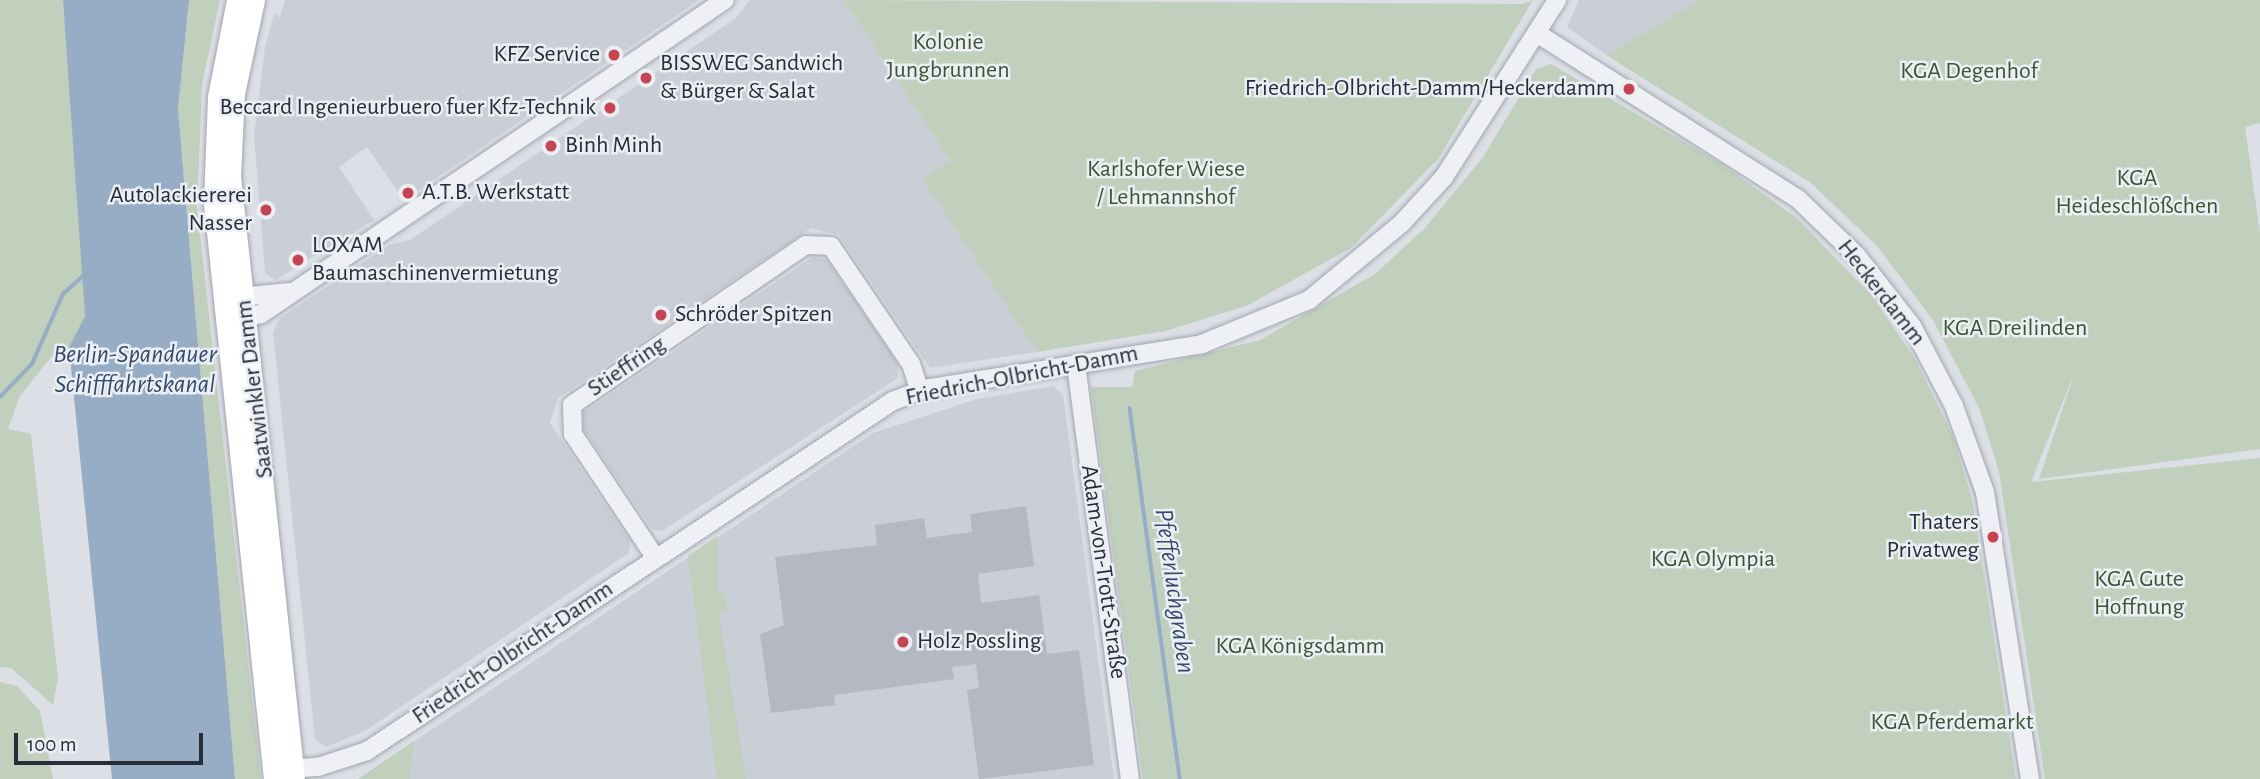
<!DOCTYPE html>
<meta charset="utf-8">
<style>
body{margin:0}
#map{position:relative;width:2260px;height:779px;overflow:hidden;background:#dcdfe6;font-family:"Alegreya Sans",sans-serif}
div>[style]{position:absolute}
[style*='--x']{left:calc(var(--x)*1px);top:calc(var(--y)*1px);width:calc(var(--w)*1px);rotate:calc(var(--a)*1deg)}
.built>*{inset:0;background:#caced7}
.green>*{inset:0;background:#c1cfbd}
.water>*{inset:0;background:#97acc5}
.stream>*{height:3.5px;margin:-1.75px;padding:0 1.75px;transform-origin:1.75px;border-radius:1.75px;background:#97acc5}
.building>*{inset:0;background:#b3b8c2}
.roads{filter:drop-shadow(0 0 2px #a2a6af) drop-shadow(0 0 2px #a2a6af)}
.minor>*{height:18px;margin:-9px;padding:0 9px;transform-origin:9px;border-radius:9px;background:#eef0f4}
.major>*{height:21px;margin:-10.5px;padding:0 10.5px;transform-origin:10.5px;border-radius:10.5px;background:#fff}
.dots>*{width:19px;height:19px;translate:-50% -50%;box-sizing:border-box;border:4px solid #ebeef3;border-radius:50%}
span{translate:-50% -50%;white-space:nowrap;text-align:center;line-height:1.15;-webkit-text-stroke:5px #ebeef3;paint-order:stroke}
.park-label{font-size:24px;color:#395634}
.poi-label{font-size:24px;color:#262d3b}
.right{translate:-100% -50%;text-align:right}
.left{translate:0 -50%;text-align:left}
.street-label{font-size:24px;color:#262d3b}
.water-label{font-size:26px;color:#324a6d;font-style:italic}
.scale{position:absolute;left:14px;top:733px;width:189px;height:32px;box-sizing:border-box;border:4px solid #262d3b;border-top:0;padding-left:9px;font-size:21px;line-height:24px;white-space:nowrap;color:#262d3b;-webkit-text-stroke:5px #ebeef3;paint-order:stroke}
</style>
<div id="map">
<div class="built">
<div style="clip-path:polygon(285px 0,699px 0,404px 200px,367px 147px,339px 167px,374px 220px,275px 280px,265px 273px,254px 135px,265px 47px,274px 14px,280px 17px)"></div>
<div style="clip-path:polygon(750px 0,844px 0,950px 160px,922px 179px,1037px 352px,930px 368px,839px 235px,811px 228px,558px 398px,550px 423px,630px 542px,629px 553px,365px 731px,326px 747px,315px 739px,273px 332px,280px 318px,389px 245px,410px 240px,736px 18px)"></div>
<div style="clip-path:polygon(1579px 0,1700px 0,1606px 55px,1567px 27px)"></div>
<div style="clip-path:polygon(813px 257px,827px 260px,898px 364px,898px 378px,662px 531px,653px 530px,583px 428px,583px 413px)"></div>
<div style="clip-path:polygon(1053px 386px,1063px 394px,1114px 779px,358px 779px,873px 433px,977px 399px)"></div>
</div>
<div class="green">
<div style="clip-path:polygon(0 0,63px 0,84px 262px,85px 316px,69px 347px,56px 351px,20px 396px,8px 429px,31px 434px,58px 678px,53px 705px,11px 668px,0 667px)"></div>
<div style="clip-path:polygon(189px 0,220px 0,202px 85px,197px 208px,261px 779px,235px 779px,178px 109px)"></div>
<div style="clip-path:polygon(844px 0,1522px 4px,1533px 0,1438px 159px,1351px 248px,1246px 306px,1165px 331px,1037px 352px,922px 179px,950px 160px)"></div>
<div style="clip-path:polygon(1700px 0,2260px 0,2260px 123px,2245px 127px,2260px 233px,2260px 449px,2039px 479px,2075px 371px,2031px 482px,2260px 458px,2260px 779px,2045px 779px,1999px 472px,1980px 410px,1933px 320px,1877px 246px,1811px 183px,1606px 55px)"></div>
<div style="clip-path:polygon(1551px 64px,1720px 163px,1797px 218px,1872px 296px,1915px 359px,1952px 434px,1972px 499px,2016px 779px,1143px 779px,1091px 387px,1132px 387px,1135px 371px,1260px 340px,1375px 274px,1425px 228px,1483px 157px,1536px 69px)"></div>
<div style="clip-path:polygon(718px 536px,717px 590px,725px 594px,728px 611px,719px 613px,746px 779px,717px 779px,688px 556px)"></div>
<div style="clip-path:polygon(0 682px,17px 686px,40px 711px,53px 779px,0 779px)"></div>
<div style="clip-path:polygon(414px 741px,409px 779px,358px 779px)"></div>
</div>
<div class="water">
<div style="clip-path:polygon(63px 0,189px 0,178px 109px,235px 779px,112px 779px,69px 347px,85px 316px)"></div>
</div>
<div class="stream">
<div style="--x:0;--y:397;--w:46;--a:-45.9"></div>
<div style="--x:32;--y:364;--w:77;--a:-66.1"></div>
<div style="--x:63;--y:294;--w:31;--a:-42"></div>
<div style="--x:1130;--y:408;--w:374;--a:82.3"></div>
</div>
<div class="building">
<div style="clip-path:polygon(1026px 506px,1034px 566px,978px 574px,981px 603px,1039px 595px,1047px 654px,1079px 650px,1094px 765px,979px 779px,967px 690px,979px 688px,976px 664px,952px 667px,954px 679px,834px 695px,835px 705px,771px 713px,760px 634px,784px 625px,775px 557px,877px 545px,875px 525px,924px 518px,927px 538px,972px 532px,970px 514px)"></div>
</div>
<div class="roads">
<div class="minor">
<div style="--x:1538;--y:34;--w:308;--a:32.4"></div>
<div style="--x:1798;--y:199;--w:82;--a:44"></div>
<div style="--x:1857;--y:256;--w:89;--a:51.8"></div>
<div style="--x:1912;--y:326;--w:90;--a:62.3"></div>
<div style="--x:1954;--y:406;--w:91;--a:70.2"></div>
<div style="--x:1985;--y:492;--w:291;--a:81.1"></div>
<div style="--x:231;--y:298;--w:59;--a:-5.8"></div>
<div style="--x:234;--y:318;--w:27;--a:-8"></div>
<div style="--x:261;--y:314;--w:560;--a:-34.09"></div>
<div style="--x:1076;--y:364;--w:418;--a:82.6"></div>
<div style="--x:655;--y:557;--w:148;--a:-123.7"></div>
<div style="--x:573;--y:434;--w:29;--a:-92"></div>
<div style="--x:572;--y:405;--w:283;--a:-34.4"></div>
<div style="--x:806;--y:245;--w:25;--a:2"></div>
<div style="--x:831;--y:246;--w:143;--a:55.9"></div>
<div style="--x:911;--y:364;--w:28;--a:72"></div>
<div style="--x:280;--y:770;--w:38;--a:-5"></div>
<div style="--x:318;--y:767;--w:52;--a:-18.1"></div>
<div style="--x:367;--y:751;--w:632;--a:-33.64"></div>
<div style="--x:893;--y:401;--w:34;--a:-21"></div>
<div style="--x:925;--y:389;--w:281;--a:-9.2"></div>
<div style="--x:1202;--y:344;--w:116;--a:-22.4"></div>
<div style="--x:1309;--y:300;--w:119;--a:-39.6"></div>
<div style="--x:1401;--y:224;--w:64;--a:-47.5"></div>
<div style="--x:1444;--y:177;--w:210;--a:-57.4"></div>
</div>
<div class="major">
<div style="--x:237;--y:0;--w:99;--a:101.1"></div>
<div style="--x:218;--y:97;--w:106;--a:92.2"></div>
<div style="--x:214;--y:203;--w:579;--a:84.05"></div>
<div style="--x:254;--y:0;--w:95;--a:102.1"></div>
<div style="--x:234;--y:93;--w:83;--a:92.8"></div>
<div style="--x:230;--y:176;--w:606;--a:83.94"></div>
</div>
</div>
<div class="dots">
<div style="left:614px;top:55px;background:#c84352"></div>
<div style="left:646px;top:78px;background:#c84352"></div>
<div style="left:1629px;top:89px;background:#c84352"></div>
<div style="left:610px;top:108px;background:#c84352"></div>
<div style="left:551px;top:146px;background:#c84352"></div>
<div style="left:408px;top:193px;background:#c84352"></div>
<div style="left:266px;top:210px;background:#c84352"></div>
<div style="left:298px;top:260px;background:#c84352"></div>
<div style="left:661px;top:315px;background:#c84352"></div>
<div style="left:1993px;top:537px;background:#c84352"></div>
<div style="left:903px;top:642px;background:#c84352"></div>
</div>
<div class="park-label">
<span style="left:948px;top:57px">Kolonie<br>Jungbrunnen</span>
<span style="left:1969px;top:72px">KGA Degenhof</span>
<span style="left:1166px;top:184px">Karlshofer Wiese<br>/ Lehmannshof</span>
<span style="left:2137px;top:193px">KGA<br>Heideschlößchen</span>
<span style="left:2015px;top:329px">KGA Dreilinden</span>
<span style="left:1713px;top:560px">KGA Olympia</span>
<span style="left:2139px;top:594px">KGA Gute<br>Hoffnung</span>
<span style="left:1300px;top:647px">KGA Königsdamm</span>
<span style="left:1952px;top:723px">KGA Pferdemarkt</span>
</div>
<div class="poi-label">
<span class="right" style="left:600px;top:55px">KFZ Service</span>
<span class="left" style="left:660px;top:78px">BISSWEG Sandwich<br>&amp; Bürger &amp; Salat</span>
<span class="right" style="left:1615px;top:89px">Friedrich-Olbricht-Damm/Heckerdamm</span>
<span class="right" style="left:596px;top:108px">Beccard Ingenieurbuero fuer Kfz-Technik</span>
<span class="left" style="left:565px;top:146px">Binh Minh</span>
<span class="left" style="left:422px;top:193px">A.T.B. Werkstatt</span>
<span class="right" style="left:252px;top:210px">Autolackiererei<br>Nasser</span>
<span class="left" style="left:312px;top:260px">LOXAM<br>Baumaschinenvermietung</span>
<span class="left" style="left:675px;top:315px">Schröder Spitzen</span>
<span class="right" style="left:1979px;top:537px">Thaters<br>Privatweg</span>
<span class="left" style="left:917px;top:642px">Holz Possling</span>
</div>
<div class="street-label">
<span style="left:1881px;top:293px;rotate:52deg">Heckerdamm</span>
<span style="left:627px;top:367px;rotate:-34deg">Stieffring</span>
<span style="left:1022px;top:376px;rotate:-11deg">Friedrich-Olbricht-Damm</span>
<span style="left:255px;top:389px;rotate:-97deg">Saatwinkler Damm</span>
<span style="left:1103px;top:572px;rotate:82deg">Adam-von-Trott-Straße</span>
<span style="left:513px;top:653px;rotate:-34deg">Friedrich-Olbricht-Damm</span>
</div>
<div class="water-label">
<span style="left:135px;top:370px">Berlin-Spandauer<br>Schifffahrtskanal</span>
<span style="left:1174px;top:591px;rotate:82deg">Pfefferluchgraben</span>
</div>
<div class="scale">100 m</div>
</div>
